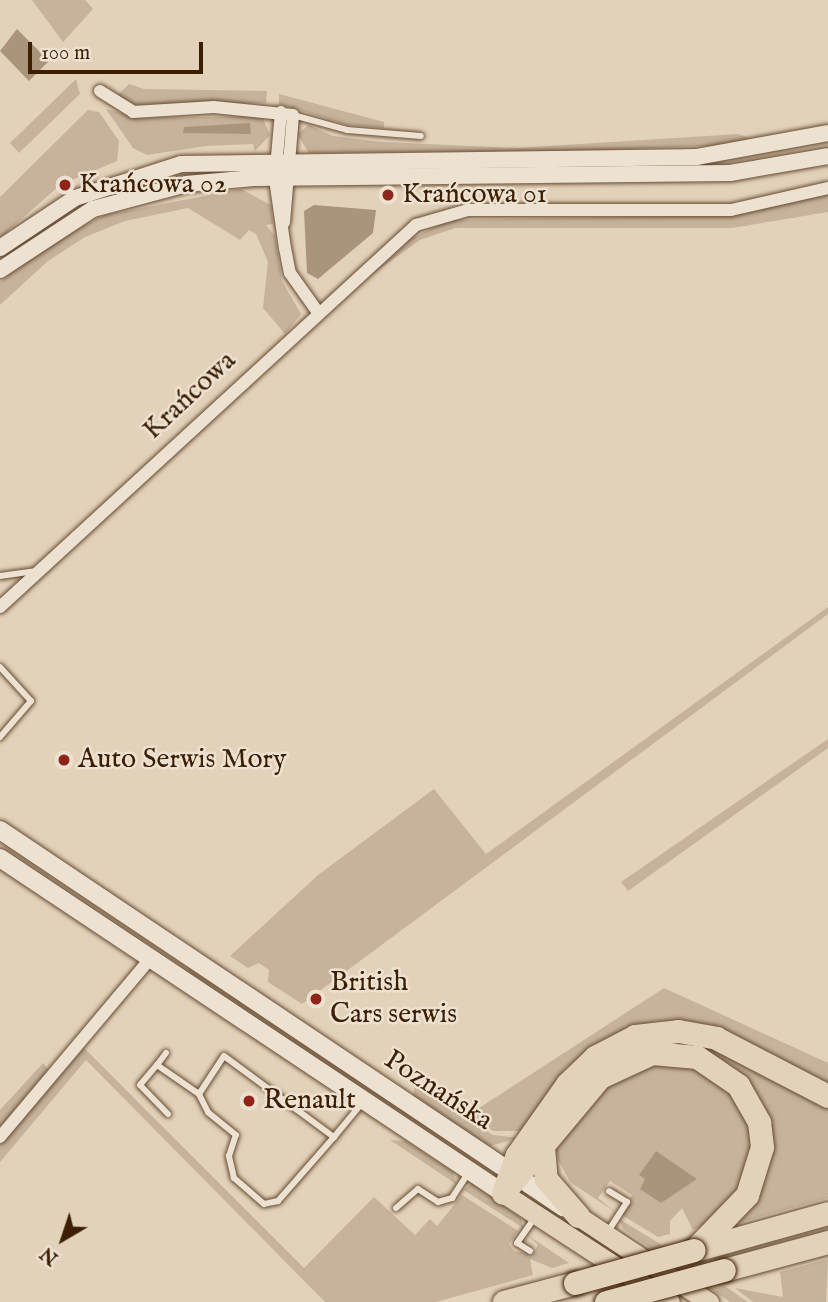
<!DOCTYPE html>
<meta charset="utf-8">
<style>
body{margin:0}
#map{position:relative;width:828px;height:1302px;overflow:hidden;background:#e3d2ba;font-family:"IM FELL English",serif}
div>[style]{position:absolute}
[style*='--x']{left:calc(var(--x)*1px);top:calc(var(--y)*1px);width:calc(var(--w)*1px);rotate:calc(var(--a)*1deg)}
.green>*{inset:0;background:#c7b39b}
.water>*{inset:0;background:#aa957c}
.roads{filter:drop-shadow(0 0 2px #664b31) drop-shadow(0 0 2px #664b31)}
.service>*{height:6px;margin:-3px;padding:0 3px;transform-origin:3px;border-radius:3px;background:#ede2d2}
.minor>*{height:12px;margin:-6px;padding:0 6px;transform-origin:6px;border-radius:6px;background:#ede2d2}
.tertiary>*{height:16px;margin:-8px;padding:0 8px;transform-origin:8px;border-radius:8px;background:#ede2d2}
.secondary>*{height:18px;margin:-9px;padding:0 9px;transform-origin:9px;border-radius:9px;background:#ede2d2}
.primary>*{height:19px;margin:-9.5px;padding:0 9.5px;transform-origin:9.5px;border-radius:9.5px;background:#e3d2ba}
.motorway>*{height:23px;margin:-11.5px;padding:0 11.5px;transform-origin:11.5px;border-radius:11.5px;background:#e3d2ba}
.bridges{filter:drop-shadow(0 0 2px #3c1e03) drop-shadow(0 0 2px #3c1e03)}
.motorway-bridge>*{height:23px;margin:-11.5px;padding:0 11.5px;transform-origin:11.5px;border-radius:11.5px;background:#e3d2ba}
.dots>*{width:19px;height:19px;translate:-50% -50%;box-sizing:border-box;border:4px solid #ede2d2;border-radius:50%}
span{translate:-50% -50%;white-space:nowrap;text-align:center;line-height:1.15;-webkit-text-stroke:5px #ede2d2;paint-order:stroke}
.poi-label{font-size:28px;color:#3c1e03}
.left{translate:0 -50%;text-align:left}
.street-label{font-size:28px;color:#3c1e03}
.north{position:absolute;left:28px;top:1204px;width:70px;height:70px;-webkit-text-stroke:5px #ede2d2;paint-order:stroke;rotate:219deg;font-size:19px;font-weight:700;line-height:28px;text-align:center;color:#3c1e03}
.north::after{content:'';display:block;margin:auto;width:24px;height:32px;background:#3c1e03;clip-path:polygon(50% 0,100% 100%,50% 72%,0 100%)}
.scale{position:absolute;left:28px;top:42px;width:175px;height:32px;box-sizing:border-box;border:4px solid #3c1e03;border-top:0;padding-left:9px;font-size:21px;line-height:24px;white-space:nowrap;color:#3c1e03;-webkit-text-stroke:5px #ede2d2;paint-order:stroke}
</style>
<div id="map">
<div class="green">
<div style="clip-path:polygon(32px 0,85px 0,93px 9px,63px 42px)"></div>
<div style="clip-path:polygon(76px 79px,80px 94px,19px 153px,10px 143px)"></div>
<div style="clip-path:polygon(129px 84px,144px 89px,267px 91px,266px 103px,137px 105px,117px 96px)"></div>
<div style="clip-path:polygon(279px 94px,384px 122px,384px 128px,348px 125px,279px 104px)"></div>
<div style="clip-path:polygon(106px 109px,142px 118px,262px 116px,270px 135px,255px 151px,253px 144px,206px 146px,147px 155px,133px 148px)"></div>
<div style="clip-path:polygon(88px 110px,99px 112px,119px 141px,117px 161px,60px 185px,0 238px,0 197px)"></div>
<div style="clip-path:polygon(309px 125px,333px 136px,382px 142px,517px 148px,738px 134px,750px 138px,729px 145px,570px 151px,309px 153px,297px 134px)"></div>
<div style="clip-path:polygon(241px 189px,271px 205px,273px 224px,266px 225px,275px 236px,282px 281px,301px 314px,285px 334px,263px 308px,268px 262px,256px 234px,249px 230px,240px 240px,188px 208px,125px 221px,85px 237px,48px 261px,0 305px,0 282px,39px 249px,105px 215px)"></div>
<div style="clip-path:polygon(828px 195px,828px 212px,732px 228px,455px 228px,420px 240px,353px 288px,402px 243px,449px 220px,732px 215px)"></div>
<div style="clip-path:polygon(828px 607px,828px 614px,302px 1004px,268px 982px,269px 970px,259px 963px,248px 968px,230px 956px,318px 875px,434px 789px,486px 854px)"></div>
<div style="clip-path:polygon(828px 739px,828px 748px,628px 891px,621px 882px)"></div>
<div style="clip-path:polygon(189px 968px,327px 1058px,489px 1168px,185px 975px)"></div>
<div style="clip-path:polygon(664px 988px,828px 1063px,828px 1087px,689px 1022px,654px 1021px,592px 1047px,564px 1070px,524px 1131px,493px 1131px,470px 1114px)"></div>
<div style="clip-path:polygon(654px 1041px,698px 1041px,828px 1105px,828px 1198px,731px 1225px,764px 1109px)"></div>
<div style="clip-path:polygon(84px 1048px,304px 1268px,374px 1197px,415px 1235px,430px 1219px,437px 1226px,462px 1195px,518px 1231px,509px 1244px,514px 1251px,533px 1254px,538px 1245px,529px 1236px,569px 1263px,552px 1268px,530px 1259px,533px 1275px,436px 1302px,325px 1302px,86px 1060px,0 1162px,0 1144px)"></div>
<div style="clip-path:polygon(645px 1062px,687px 1063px,736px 1092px,750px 1117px,754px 1159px,727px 1212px,693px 1230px,682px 1208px,670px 1221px,670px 1234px,658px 1237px,622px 1215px,632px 1195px,610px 1181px,598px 1198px,615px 1212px,570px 1182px,551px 1146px,589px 1096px)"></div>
<div style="clip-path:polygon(43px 1063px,50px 1071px,0 1130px,0 1110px)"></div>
<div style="clip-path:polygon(415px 1086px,493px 1135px,519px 1138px,489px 1146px,413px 1096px)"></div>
<div style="clip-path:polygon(390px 1140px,406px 1141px,453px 1172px,456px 1184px)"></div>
<div style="clip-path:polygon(472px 1183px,521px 1218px,523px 1228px,464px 1190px)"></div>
<div style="clip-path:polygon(619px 1219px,682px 1257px,748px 1302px,730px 1302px,623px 1229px)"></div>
<div style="clip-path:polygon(828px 1259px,826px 1302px,753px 1302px,735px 1288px,783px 1297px,780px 1272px)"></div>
</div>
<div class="water">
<div style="clip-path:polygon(17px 29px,49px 61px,29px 81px,0 51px)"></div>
<div style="clip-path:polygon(250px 123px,251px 134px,183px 133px,184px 127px)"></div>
<div style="clip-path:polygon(314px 205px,376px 210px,373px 233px,318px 279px,307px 273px,304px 211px)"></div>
<div style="clip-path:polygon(656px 1151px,697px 1179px,661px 1203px,640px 1189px,645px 1179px,639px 1175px)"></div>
</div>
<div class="roads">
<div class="service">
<div style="--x:293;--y:115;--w:56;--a:15.5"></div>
<div style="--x:347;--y:130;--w:74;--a:4.6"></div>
<div style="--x:0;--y:576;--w:37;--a:-8"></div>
<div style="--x:0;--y:667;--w:46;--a:47.6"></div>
<div style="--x:31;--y:701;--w:48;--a:130.7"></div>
<div style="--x:157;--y:1065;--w:15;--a:-53"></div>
<div style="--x:168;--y:1114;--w:40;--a:-134"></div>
<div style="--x:140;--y:1085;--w:26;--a:-50"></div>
<div style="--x:157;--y:1065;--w:51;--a:34.6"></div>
<div style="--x:334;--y:1137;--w:85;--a:131.2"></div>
<div style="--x:278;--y:1201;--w:14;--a:168"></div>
<div style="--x:264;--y:1204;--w:40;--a:-139"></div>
<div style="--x:234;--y:1178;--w:23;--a:-103"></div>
<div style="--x:229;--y:1156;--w:22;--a:-72"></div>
<div style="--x:236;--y:1135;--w:36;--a:-141"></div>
<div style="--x:208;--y:1112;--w:20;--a:-117"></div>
<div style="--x:199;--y:1094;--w:45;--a:-56.7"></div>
<div style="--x:224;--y:1056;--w:137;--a:36.4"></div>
<div style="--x:334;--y:1137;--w:44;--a:-50.5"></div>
<div style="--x:396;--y:1208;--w:29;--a:-41"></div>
<div style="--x:418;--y:1189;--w:24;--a:33"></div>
<div style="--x:438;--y:1202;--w:15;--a:-16"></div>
<div style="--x:452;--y:1198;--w:31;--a:-57"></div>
<div style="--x:607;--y:1233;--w:37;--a:-57"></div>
<div style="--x:627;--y:1202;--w:21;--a:-149"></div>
<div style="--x:530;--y:1251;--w:15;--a:-148"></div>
<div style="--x:517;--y:1243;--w:32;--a:-55"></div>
</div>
<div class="minor">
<div style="--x:100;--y:91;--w:39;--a:32"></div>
<div style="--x:133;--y:112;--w:81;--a:-3.5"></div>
<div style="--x:214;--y:107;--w:79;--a:5.8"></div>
<div style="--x:293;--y:115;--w:108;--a:94.8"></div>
<div style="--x:281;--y:112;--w:67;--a:95.1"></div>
<div style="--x:275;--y:179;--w:70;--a:81.8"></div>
<div style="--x:285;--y:248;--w:25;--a:79"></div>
<div style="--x:290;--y:273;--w:47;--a:54.6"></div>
<div style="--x:0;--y:607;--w:565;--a:-42.56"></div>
<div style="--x:416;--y:225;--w:54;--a:-16.1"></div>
<div style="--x:468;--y:210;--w:263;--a:0"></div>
<div style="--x:731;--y:210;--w:99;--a:-12.8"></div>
<div style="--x:0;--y:1137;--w:233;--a:-49.9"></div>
</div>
<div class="tertiary">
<div style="--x:0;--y:248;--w:90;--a:-33.7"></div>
<div style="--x:75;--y:198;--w:111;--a:-17.8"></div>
<div style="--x:181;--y:164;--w:516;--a:-0.78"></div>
<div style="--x:697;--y:157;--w:133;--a:-10.4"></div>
<div style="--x:0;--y:270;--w:111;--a:-33.3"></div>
<div style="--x:93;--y:209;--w:96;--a:-15"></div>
<div style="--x:186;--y:184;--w:68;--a:-5"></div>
<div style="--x:254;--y:178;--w:476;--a:-0.6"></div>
<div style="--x:730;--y:173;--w:99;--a:-9.8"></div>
</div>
<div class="secondary">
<div style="--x:0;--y:830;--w:678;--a:33.81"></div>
<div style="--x:0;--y:858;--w:604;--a:33.66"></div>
</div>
<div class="primary">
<div style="--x:503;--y:1193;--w:199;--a:33.1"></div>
<div style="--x:578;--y:1216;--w:157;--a:33.3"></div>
</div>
<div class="motorway">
<div style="--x:543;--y:1147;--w:32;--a:85"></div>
<div style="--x:546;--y:1179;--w:49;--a:49.1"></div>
<div style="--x:504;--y:1190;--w:37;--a:-70"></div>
<div style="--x:517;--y:1155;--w:87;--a:-54.8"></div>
<div style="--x:567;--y:1084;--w:39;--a:-44"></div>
<div style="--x:595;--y:1057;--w:45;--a:-27.7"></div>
<div style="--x:635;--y:1036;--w:43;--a:-6.6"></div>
<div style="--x:678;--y:1031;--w:39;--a:10"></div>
<div style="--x:716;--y:1038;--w:126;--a:27.4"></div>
<div style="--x:503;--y:1193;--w:151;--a:-50.1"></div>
<div style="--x:600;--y:1077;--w:57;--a:-24.8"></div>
<div style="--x:652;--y:1053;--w:45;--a:5.1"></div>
<div style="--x:697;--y:1057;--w:50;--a:34.3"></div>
<div style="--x:738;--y:1085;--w:43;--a:60.4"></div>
<div style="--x:759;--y:1122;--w:25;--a:83"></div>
<div style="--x:762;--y:1147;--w:50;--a:107.4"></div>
<div style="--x:747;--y:1195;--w:76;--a:133.9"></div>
<div style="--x:699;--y:1249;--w:134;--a:-15.6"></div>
<div style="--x:724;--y:1270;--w:108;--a:-15.1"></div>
<div style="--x:504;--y:1302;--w:73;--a:-15"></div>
</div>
</div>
<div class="bridges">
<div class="motorway-bridge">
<div style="--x:575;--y:1283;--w:123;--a:-15.5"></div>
<div style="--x:606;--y:1302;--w:122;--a:-15.2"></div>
</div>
</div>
<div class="dots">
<div style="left:65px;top:185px;background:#8f2418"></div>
<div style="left:388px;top:195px;background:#8f2418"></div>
<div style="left:64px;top:760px;background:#8f2418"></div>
<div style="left:316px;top:999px;background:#8f2418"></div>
<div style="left:249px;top:1101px;background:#8f2418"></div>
</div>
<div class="poi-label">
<span class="left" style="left:79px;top:185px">Krańcowa 02</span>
<span class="left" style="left:402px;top:195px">Krańcowa 01</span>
<span class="left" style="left:78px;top:760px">Auto Serwis Mory</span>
<span class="left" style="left:330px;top:999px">British<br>Cars serwis</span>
<span class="left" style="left:263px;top:1101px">Renault</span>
</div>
<div class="street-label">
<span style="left:190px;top:396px;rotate:-43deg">Krańcowa</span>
<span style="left:438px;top:1091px;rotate:33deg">Poznańska</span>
</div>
<div class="north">N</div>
<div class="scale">100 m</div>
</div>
